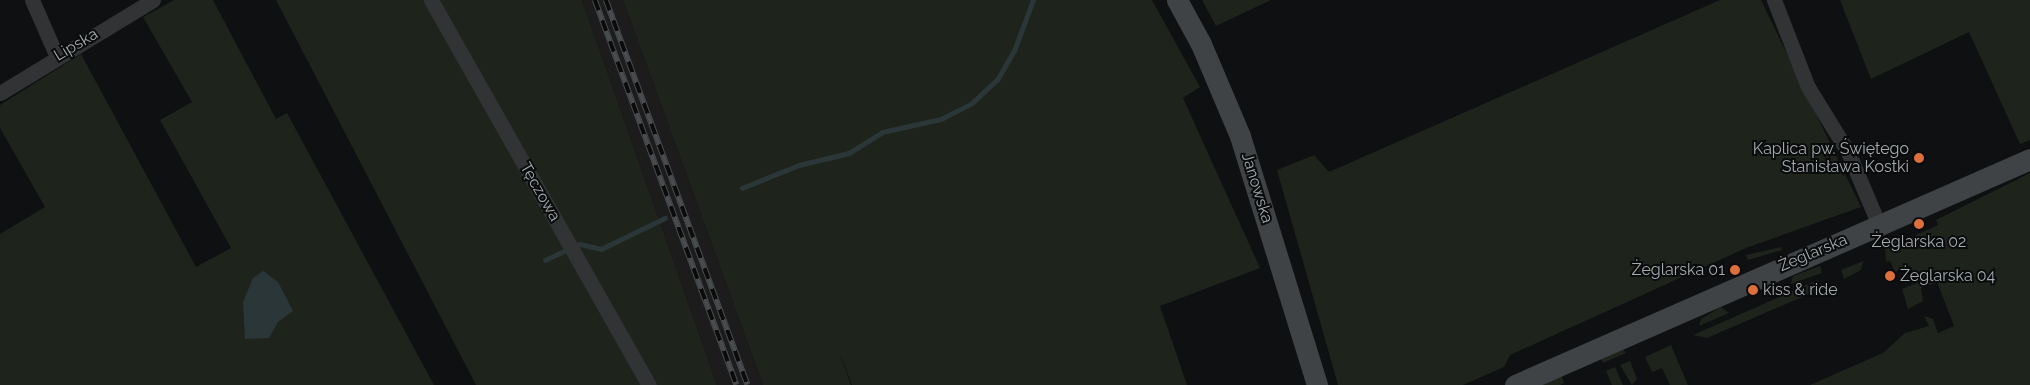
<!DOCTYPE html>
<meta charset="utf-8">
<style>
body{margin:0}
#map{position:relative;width:2030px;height:385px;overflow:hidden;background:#0f1011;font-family:Raleway,sans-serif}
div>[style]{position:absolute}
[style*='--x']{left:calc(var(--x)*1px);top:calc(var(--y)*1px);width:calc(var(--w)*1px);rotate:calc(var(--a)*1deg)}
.built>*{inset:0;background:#1c1c1d}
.green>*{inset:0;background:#1e231c}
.water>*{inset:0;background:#2b3638}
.stream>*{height:4.5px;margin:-2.25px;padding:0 2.25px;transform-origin:2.25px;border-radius:2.25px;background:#2b3638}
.street>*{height:15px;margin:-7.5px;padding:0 7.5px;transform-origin:7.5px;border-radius:7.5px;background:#313335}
.secondary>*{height:21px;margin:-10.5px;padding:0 10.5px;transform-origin:10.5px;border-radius:10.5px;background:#3f4345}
.rail>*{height:5.5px;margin-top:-2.75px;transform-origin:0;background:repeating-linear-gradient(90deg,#0b0b0c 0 11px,#484c4e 0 22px);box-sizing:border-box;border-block:1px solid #484c4e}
.dots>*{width:14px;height:14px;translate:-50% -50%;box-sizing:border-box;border:2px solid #0b0b0c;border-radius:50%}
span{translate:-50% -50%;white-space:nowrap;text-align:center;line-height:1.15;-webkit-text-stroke:4px #0b0b0c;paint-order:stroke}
.street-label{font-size:16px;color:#a2abb0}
.poi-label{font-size:16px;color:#a2abb0}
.right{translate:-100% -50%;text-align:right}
.left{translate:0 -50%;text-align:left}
</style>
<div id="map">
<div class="built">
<div style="clip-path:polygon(582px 0,623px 0,763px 385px,717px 385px)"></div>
</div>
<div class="green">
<div style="clip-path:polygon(174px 0,213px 0,276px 119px,287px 113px,434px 385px,0 385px,0 234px,45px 207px,0 128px,0 105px,81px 54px,196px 267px,231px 248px,160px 120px,192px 102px,143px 17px)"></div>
<div style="clip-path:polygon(276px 0,582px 0,717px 385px,476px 385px)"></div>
<div style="clip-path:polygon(623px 0,1152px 0,1200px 87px,1183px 98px,1260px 268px,1160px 306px,1187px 385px,852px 385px,837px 346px,851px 385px,763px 385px)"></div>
<div style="clip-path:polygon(1202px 0,1271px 0,1216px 26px)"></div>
<div style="clip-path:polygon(1720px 0,1761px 0,1861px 207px,1746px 248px,1510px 355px,1504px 367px,1463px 385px,1338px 385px,1277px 170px,1314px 155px,1329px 172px)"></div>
<div style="clip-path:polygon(1840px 0,2030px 0,2030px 140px,2020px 144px,1969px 32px,1871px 79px)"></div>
<div style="clip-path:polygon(2030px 173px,2030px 385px,1810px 385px,1883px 353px,1905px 333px,1929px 326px,1924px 316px,1933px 319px,1938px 333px,1954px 326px,1937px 282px,1921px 288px,1923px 301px,1908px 309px,1902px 289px,1917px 283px,1910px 266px,1895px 272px,1890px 261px,1886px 262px,1885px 248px,1892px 240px,1901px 236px,1903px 241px,1938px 225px,1936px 220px)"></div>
<div style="clip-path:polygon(1781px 247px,1782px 250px,1748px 260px,1746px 255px)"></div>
<div style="clip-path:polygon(1863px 261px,1861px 270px,1844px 279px,1841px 270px)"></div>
<div style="clip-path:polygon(1820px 266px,1822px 273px,1791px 284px,1793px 276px)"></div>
<div style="clip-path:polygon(1818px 280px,1821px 289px,1707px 338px,1693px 335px)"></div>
<div style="clip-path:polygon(1721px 307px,1729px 313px,1699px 326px,1701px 319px)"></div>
<div style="clip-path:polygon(1671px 345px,1688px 385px,1670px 385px,1662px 368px,1652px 372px,1645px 357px)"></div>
<div style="clip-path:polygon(1623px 349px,1626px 353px,1603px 363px,1601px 358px)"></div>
<div style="clip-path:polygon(1630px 361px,1637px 379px,1632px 385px,1620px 365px)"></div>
<div style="clip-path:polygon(1615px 367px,1623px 385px,1612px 385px,1606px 371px)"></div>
<div style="clip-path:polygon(1561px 374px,1564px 383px,1560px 385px,1531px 385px)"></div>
</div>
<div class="water">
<div style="clip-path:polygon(263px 271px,278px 282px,293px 311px,278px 322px,269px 338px,245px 339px,243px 302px,253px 278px)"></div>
</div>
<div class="stream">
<div style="--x:742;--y:188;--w:61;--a:-22"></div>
<div style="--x:799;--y:165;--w:51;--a:-13.5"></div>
<div style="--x:849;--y:153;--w:39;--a:-32"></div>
<div style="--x:882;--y:132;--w:60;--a:-12.4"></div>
<div style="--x:941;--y:119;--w:35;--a:-27"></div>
<div style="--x:972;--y:103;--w:34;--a:-43"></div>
<div style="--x:997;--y:80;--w:34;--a:-60"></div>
<div style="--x:1014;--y:51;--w:54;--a:-69.6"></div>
<div style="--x:545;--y:260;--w:38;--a:-25"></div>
<div style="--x:580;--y:244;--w:22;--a:13"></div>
<div style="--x:601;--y:249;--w:71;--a:-25.8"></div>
</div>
<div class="street">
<div style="--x:32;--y:0;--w:62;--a:66.3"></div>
<div style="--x:431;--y:0;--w:442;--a:60.5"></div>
<div style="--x:1774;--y:0;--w:93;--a:68.7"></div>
<div style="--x:1808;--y:87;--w:76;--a:58.4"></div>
<div style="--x:1848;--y:152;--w:79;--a:67"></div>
<div style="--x:0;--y:93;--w:179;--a:-31.3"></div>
</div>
<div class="secondary">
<div style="--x:1177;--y:0;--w:50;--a:61.4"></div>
<div style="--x:1201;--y:44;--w:100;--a:67"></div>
<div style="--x:1240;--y:136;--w:261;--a:72.8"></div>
<div style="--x:1515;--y:385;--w:562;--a:-23.69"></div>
</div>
<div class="rail">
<div style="--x:595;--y:0;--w:410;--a:69.8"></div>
<div style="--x:606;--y:0;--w:410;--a:69.8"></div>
</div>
<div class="dots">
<div style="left:1919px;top:158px;background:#dc6f3c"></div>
<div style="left:1919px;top:224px;background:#dc6f3c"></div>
<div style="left:1735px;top:270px;background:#dc6f3c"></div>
<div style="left:1890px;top:276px;background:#dc6f3c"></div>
<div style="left:1753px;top:290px;background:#dc6f3c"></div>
</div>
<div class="street-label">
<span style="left:76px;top:45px;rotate:-31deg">Lipska</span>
<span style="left:1257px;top:188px;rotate:73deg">Janowska</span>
<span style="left:540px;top:192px;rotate:60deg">Tęczowa</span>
<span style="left:1813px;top:253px;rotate:-23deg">Żeglarska</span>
</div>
<div class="poi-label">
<span class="right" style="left:1909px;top:158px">Kaplica pw. Świętego<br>Stanisława Kostki</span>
<span style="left:1919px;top:242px">Żeglarska 02</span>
<span class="right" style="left:1725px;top:270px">Żeglarska 01</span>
<span class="left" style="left:1900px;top:276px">Żeglarska 04</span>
<span class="left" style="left:1763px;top:290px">kiss &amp; ride</span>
</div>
</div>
